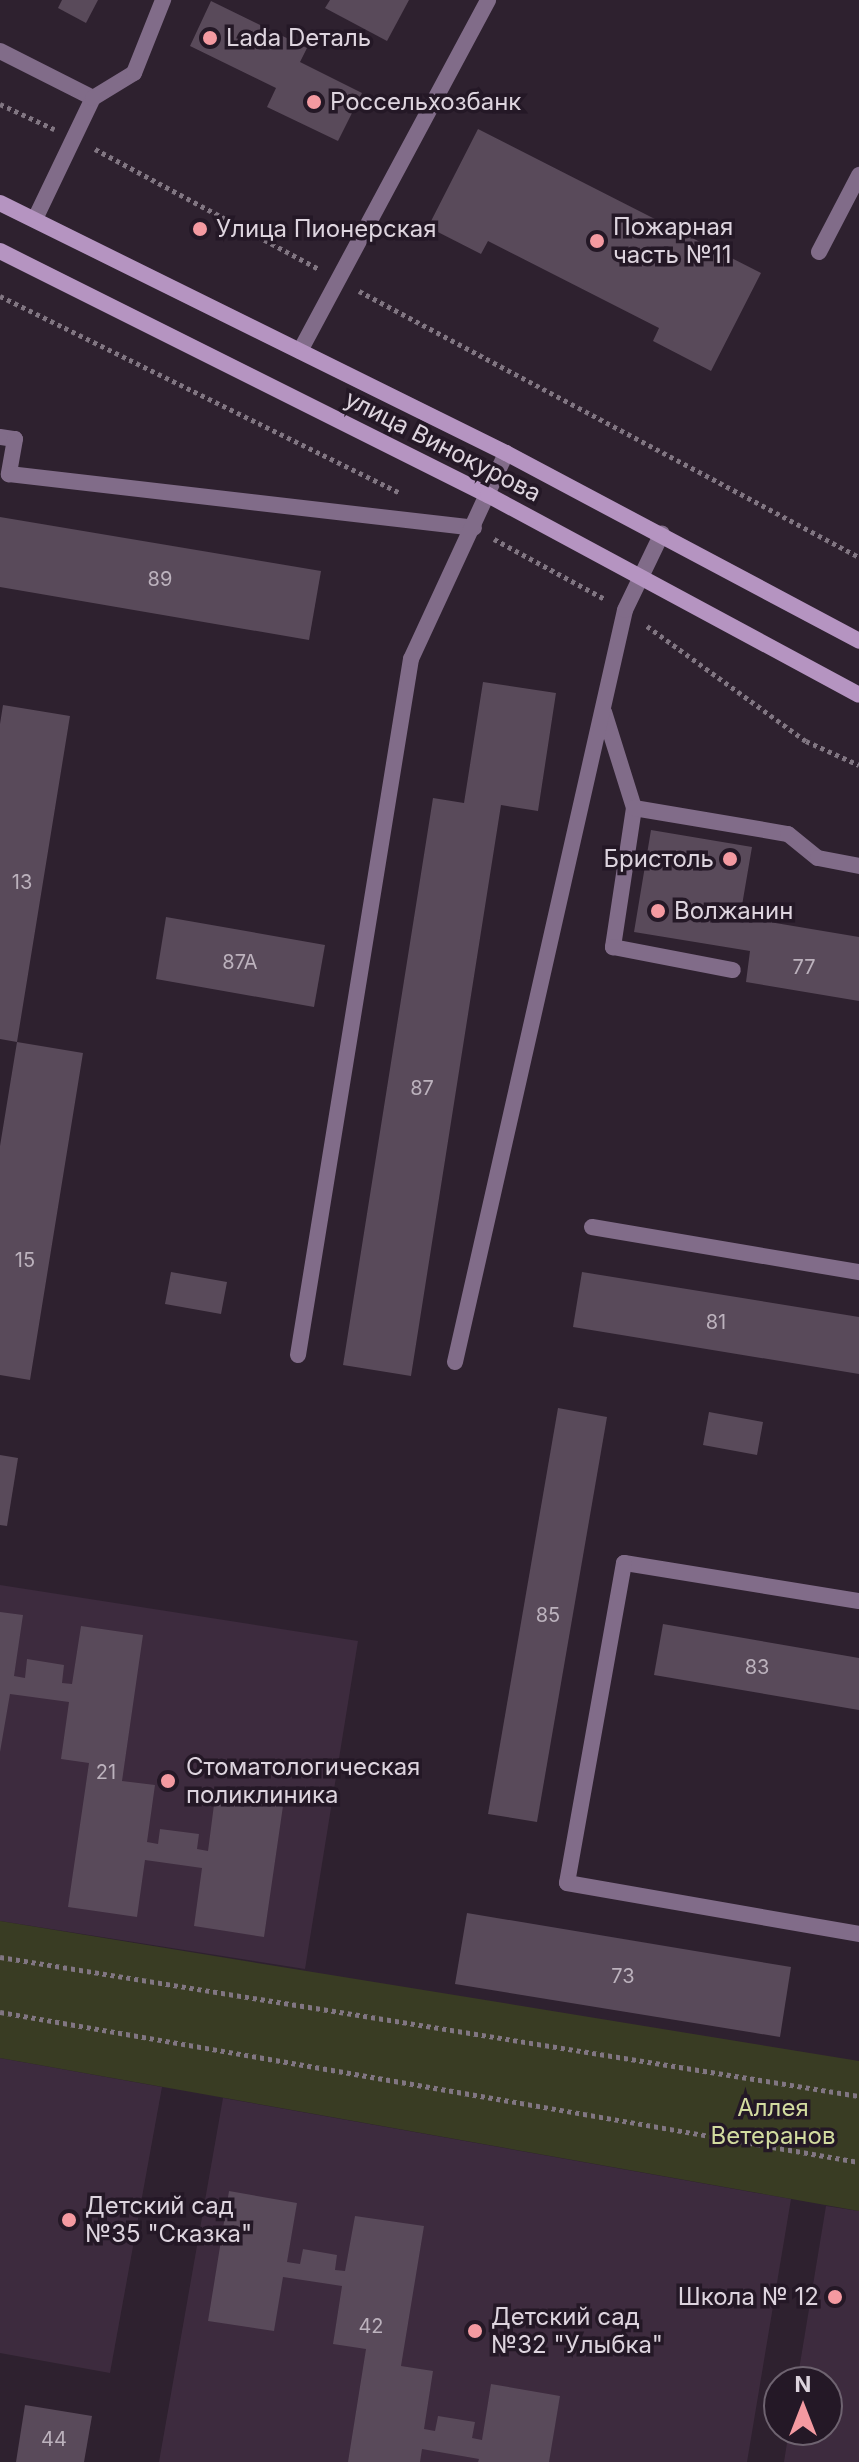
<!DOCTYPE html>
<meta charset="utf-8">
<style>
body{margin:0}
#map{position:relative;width:859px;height:2462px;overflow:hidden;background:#2e212f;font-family:Inter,sans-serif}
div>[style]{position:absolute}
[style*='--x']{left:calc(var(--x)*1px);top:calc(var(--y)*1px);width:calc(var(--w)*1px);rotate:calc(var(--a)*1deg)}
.built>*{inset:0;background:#3d2b3e}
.green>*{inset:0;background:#393c23}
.building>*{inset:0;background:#594a5a}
.path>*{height:5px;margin-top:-2.5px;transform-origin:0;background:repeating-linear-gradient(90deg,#817682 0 4px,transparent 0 8px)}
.lane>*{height:16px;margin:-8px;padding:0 8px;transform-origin:8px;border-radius:8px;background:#816c89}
.secondary>*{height:16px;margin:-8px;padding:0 8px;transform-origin:8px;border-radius:8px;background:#b594c1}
.dots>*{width:22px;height:22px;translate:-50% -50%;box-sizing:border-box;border:4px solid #241826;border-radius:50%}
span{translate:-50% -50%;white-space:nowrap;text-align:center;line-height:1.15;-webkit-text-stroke:7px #241826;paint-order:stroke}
.number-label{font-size:20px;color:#bcb2bd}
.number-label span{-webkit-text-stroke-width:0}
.poi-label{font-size:24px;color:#ddd4de}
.left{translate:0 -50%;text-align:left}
.right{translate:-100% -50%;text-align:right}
.street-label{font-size:24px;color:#ddd4de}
.park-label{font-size:24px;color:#d2db9f}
.north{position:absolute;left:763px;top:2366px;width:80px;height:80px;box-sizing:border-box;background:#241826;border:2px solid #6e6370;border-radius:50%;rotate:0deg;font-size:22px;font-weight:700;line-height:32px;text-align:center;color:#ddd4de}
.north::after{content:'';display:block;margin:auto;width:28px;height:36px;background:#f49aa1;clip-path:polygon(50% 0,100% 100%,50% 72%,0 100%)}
</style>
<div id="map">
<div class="built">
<div style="clip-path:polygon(0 1585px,358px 1641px,305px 1969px,0 1921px)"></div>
<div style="clip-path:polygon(0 2058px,162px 2087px,110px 2373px,0 2353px)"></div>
<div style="clip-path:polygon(223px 2098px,791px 2199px,747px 2462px,159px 2462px)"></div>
<div style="clip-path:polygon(826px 2206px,859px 2211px,859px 2462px,784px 2462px,789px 2430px,827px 2430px,827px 2382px,797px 2382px)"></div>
</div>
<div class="green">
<div style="clip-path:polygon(0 1921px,859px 2061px,859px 2211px,0 2058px)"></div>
</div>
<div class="building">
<div style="clip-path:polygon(62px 0,98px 0,86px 23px,58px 8px)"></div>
<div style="clip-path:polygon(330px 0,409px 0,387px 41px,325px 8px)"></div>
<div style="clip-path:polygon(211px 1px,307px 48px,300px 62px,362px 93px,338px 141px,267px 107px,276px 88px,190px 46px)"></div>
<div style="clip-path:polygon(478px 129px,761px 273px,711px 371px,653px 341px,659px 328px,488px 241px,481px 254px,428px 227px)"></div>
<div style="clip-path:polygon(0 517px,321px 571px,309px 640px,0 587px)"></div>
<div style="clip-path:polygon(483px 682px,556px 693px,538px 811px,501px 805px,411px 1376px,343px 1365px,433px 798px,464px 803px)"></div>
<div style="clip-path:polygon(3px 705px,70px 716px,17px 1042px,83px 1053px,30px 1380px,0 1375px,0 1146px,17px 1042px,0 1039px,0 724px)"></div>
<div style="clip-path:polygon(651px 830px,752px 847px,740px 917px,859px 937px,859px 1001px,746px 982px,750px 951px,634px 932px)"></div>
<div style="clip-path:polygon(166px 917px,325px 945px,314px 1007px,156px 979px)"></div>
<div style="clip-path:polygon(171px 1272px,227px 1282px,221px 1314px,165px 1304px)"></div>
<div style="clip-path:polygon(582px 1272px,859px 1317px,859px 1374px,573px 1327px)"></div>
<div style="clip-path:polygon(558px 1408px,607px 1417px,537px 1822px,488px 1814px)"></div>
<div style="clip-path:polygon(709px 1412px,763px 1422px,757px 1455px,703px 1445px)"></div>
<div style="clip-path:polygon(0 1455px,18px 1458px,7px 1526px,0 1525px)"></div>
<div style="clip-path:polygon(0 1612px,23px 1615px,14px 1676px,25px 1678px,27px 1659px,64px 1665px,62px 1683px,72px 1684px,81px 1626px,143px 1635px,122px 1781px,155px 1785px,147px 1842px,158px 1844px,160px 1829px,199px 1834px,197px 1849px,208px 1851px,215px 1797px,283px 1806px,264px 1937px,194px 1926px,202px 1868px,145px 1860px,137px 1917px,68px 1907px,89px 1763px,61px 1759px,69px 1702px,10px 1694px,0 1752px)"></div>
<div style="clip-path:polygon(663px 1624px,859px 1658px,859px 1710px,654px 1675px)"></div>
<div style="clip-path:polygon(467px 1913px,791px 1967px,780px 2037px,455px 1984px)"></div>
<div style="clip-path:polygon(229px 2191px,297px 2203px,287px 2262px,300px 2264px,303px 2249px,337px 2255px,335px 2270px,345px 2271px,355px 2216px,424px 2226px,401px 2366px,433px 2371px,424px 2429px,435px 2431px,438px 2416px,475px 2422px,472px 2438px,482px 2440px,491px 2384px,560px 2396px,549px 2462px,478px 2462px,479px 2459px,422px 2449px,420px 2462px,348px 2462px,366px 2349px,333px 2344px,342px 2286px,283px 2277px,274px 2331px,208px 2321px)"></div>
<div style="clip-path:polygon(25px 2405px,92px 2416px,84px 2462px,16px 2462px)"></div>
</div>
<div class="path">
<div style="--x:0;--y:104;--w:60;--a:24.8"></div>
<div style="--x:95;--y:149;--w:254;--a:28.2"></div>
<div style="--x:359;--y:291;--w:566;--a:28.01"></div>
<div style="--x:0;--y:296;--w:445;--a:26.2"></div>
<div style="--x:494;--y:539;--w:126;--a:28.4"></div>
<div style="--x:647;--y:626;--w:196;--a:35.9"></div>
<div style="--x:806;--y:741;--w:58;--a:24.4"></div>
<div style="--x:0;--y:1957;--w:870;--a:9.19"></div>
<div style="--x:0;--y:2012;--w:872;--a:9.91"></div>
</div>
<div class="lane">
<div style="--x:0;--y:51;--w:104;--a:26.8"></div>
<div style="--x:35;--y:219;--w:134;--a:-64.4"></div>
<div style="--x:93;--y:98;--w:48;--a:-31.4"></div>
<div style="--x:134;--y:73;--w:79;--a:-68.3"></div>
<div style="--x:819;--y:252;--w:87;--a:-62.5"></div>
<div style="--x:300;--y:351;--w:398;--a:-61.8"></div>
<div style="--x:0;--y:437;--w:15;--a:8"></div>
<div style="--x:15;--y:439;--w:36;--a:100"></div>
<div style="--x:9;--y:474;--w:468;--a:6.6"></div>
<div style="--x:604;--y:712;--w:101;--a:72.6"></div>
<div style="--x:634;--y:808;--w:141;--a:98.6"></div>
<div style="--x:613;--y:947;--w:122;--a:10.9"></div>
<div style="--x:634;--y:808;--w:156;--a:9.6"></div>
<div style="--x:788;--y:834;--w:38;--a:39"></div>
<div style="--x:818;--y:858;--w:42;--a:11"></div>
<div style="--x:592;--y:1227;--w:271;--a:9.6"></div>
<div style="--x:298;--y:1355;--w:705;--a:-80.78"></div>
<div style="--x:411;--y:659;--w:227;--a:-65.2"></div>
<div style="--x:455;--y:1362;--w:771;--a:-77.26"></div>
<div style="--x:625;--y:610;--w:85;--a:-64.3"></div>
<div style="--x:859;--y:1601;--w:238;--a:-170.8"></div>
<div style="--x:624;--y:1563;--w:325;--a:100.1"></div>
<div style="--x:567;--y:1883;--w:296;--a:9.9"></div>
</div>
<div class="secondary">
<div style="--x:0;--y:203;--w:564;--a:26.29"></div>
<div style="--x:506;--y:453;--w:400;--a:28"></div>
<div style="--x:0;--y:251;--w:546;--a:26.57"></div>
<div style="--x:488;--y:495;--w:421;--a:28.3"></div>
</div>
<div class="dots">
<div style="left:210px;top:38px;background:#f49aa1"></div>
<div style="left:314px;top:102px;background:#f49aa1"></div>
<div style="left:200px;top:229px;background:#f49aa1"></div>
<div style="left:597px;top:241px;background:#f49aa1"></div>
<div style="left:730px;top:859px;background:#f49aa1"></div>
<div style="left:658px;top:911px;background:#f49aa1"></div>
<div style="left:168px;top:1781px;background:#f49aa1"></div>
<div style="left:69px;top:2220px;background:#f49aa1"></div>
<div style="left:835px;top:2297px;background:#f49aa1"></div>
<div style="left:475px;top:2331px;background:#f49aa1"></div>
</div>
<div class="number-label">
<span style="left:160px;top:579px">89</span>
<span style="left:22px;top:882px">13</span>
<span style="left:240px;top:962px">87А</span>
<span style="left:804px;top:967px">77</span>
<span style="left:422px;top:1088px">87</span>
<span style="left:25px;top:1260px">15</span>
<span style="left:716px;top:1322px">81</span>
<span style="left:548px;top:1615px">85</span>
<span style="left:757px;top:1667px">83</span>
<span style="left:106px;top:1772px">21</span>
<span style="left:623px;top:1976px">73</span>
<span style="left:371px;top:2326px">42</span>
<span style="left:54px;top:2439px">44</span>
</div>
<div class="poi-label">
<span class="left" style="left:226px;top:38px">Lada Dеталь</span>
<span class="left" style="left:330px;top:102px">Россельхозбанк</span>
<span class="left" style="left:613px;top:241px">Пожарная<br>часть №11</span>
<span class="left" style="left:216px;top:229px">Улица Пионерская</span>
<span class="right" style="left:714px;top:859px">Бристоль</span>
<span class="left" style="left:674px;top:911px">Волжанин</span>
<span class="left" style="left:186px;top:1781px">Cтоматологическая<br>поликлиника</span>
<span class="left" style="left:85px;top:2220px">Детский сад<br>№35 "Сказка"</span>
<span class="right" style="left:819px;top:2297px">Школа № 12</span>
<span class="left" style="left:491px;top:2331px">Детский сад<br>№32 "Улыбка"</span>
</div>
<div class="street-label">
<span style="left:443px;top:446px;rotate:27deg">улица Винокурова</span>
</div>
<div class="park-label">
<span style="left:773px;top:2122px">Аллея<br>Ветеранов</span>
</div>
<div class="north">N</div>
</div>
